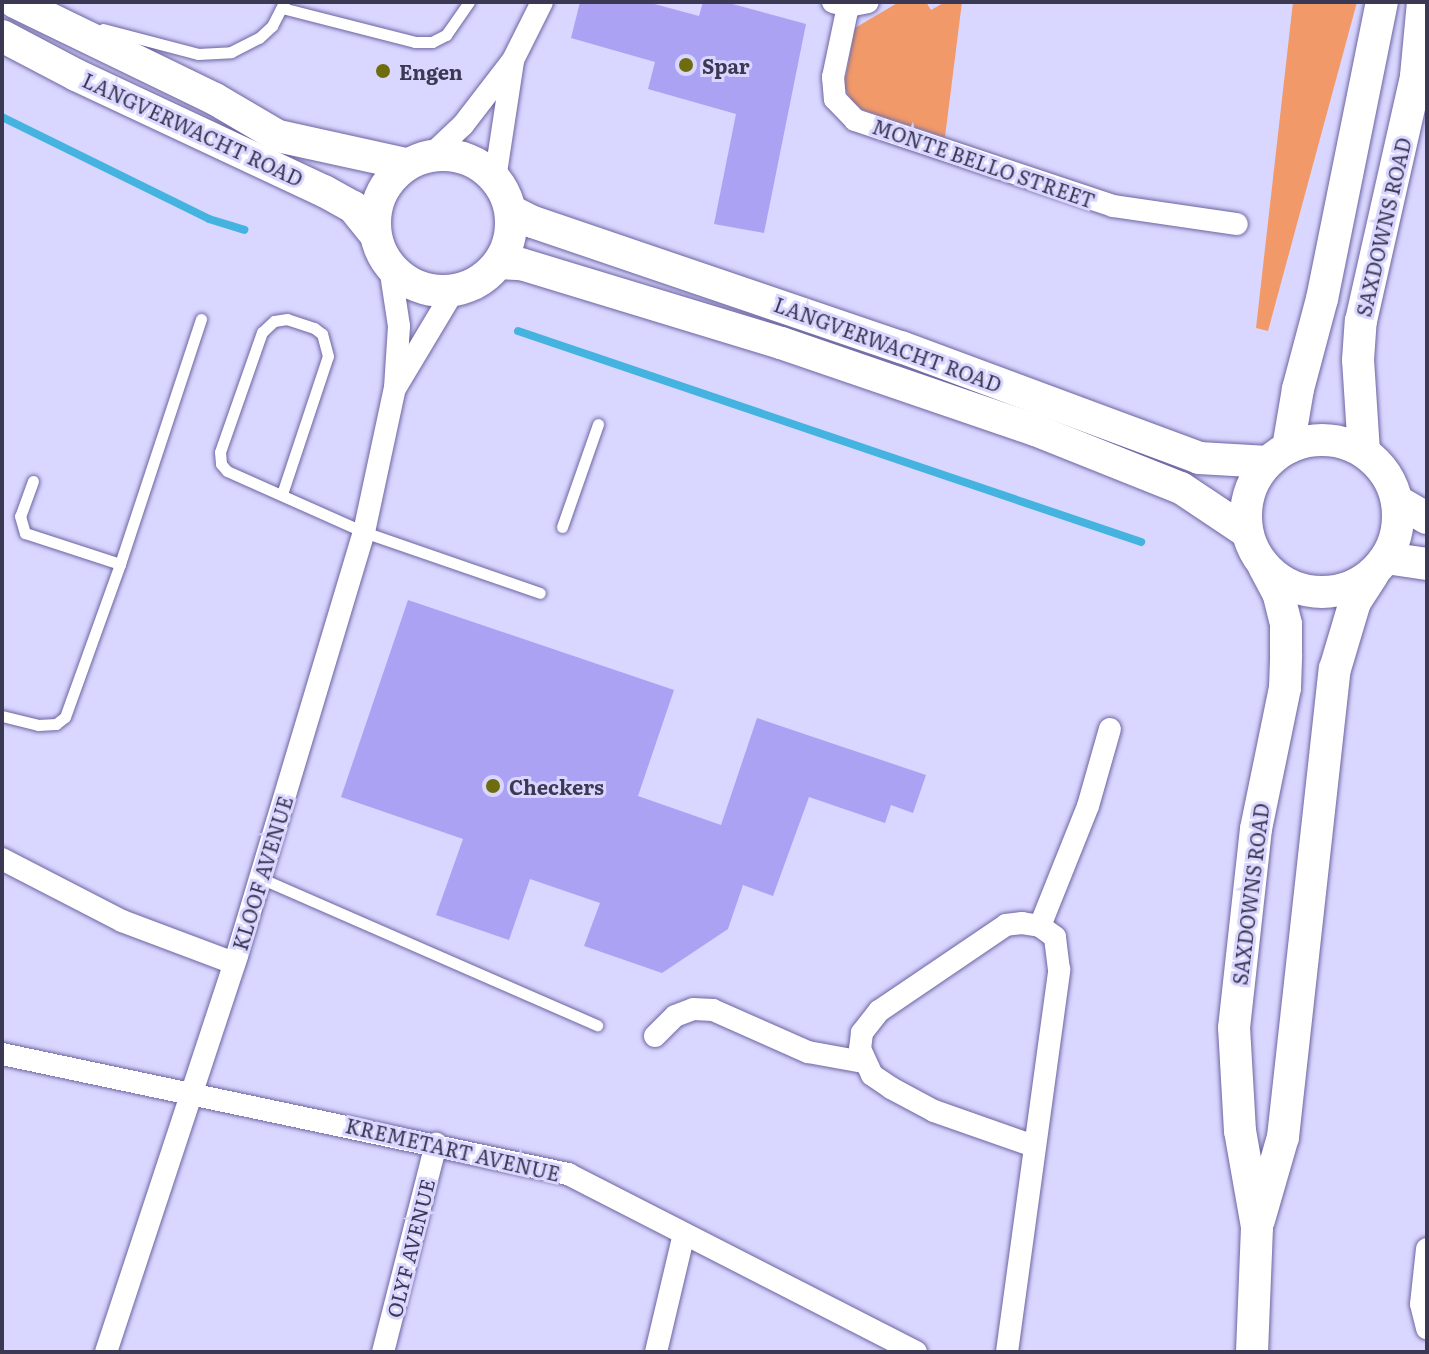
<!DOCTYPE html>
<style>
body{margin:0}
#map{position:relative;width:1429px;height:1354px;overflow:hidden;background:#d9d6ff;font-family:Literata,serif}
div>[style]{position:absolute}
[style*='--x']{left:calc(var(--x)*1px);top:calc(var(--y)*1px);width:calc(var(--w)*1px);rotate:calc(var(--a)*1deg)}
.green>*{inset:0;background:#f19969}
.stream>*{height:8px;margin:-4px;padding:0 4px;transform-origin:4px;border-radius:4px;background:#44b3e0}
.building>*{inset:0;background:#aca2f4}
.roads{filter:drop-shadow(0 0 2px #6c65a1) drop-shadow(0 0 2px #6c65a1)}
.lane>*{height:11px;margin:-5.5px;padding:0 5.5px;transform-origin:5.5px;border-radius:5.5px;background:#fff}
.street>*{height:22px;margin:-11px;padding:0 11px;transform-origin:11px;border-radius:11px;background:#fff}
.secondary>*{height:32px;margin:-16px;padding:0 16px;transform-origin:16px;border-radius:16px;background:#fff}
.secondary>.ring{margin:-16px;padding:0;box-sizing:content-box;background:none;border:32px solid #fff;border-radius:50%}
.dots>*{width:22px;height:22px;translate:-50% -50%;box-sizing:border-box;border:4px solid #d9d6ff;border-radius:50%}
span{translate:-50% -50%;white-space:nowrap;text-align:center;line-height:1.15;-webkit-text-stroke:6px #d9d6ff;paint-order:stroke}
.poi-label{font-size:20px;color:#3b3853;font-weight:700}
.left{translate:0 -50%;text-align:left}
.street-label{font-size:20px;color:#3b3853}
.frame{position:absolute;inset:0;border:4px solid #3b3853;pointer-events:none}
</style>
<div id="map">
<div class="green">
<div style="clip-path:polygon(899px 2px,926px 2px,931px 10px,945px 2px,962px 2px,945px 137px,863px 110px,851px 100px,844px 86px,855px 28px)"></div>
<div style="clip-path:polygon(1293px 2px,1357px 2px,1268px 331px,1256px 328px)"></div>
</div>
<div class="stream">
<div style="--x:2;--y:117;--w:231;--a:26.2"></div>
<div style="--x:209;--y:219;--w:37;--a:17"></div>
<div style="--x:518;--y:331;--w:658;--a:18.71"></div>
</div>
<div class="building">
<div style="clip-path:polygon(580px 2px,647px 2px,699px 16px,703px 2px,725px 2px,806px 24px,764px 233px,714px 224px,736px 114px,648px 89px,655px 62px,571px 38px)"></div>
<div style="clip-path:polygon(408px 600px,674px 690px,638px 796px,721px 825px,757px 718px,926px 775px,913px 813px,891px 805px,885px 823px,809px 797px,773px 896px,743px 885px,728px 929px,662px 973px,584px 946px,600px 903px,530px 879px,509px 940px,436px 915px,463px 839px,341px 797px)"></div>
</div>
<div class="roads">
<div class="lane">
<div style="--x:282;--y:8;--w:137;--a:14.3"></div>
<div style="--x:415;--y:42;--w:17;--a:0"></div>
<div style="--x:432;--y:42;--w:16;--a:-27"></div>
<div style="--x:446;--y:35;--w:40;--a:-55.1"></div>
<div style="--x:103;--y:29;--w:98;--a:14.7"></div>
<div style="--x:198;--y:54;--w:33;--a:-3"></div>
<div style="--x:231;--y:52;--w:31;--a:-27"></div>
<div style="--x:259;--y:38;--w:18;--a:-43"></div>
<div style="--x:272;--y:26;--w:27;--a:-63"></div>
<div style="--x:33;--y:481;--w:37;--a:110"></div>
<div style="--x:20;--y:516;--w:18;--a:74"></div>
<div style="--x:25;--y:533;--w:100;--a:18.1"></div>
<div style="--x:282;--y:494;--w:145;--a:-71.6"></div>
<div style="--x:328;--y:356;--w:23;--a:-105"></div>
<div style="--x:322;--y:334;--w:10;--a:-143"></div>
<div style="--x:314;--y:328;--w:28;--a:-162"></div>
<div style="--x:287;--y:319;--w:13;--a:171"></div>
<div style="--x:274;--y:321;--w:16;--a:137"></div>
<div style="--x:262;--y:332;--w:127;--a:109.3"></div>
<div style="--x:220;--y:452;--w:12;--a:85"></div>
<div style="--x:221;--y:464;--w:9;--a:49"></div>
<div style="--x:227;--y:471;--w:150;--a:24"></div>
<div style="--x:364;--y:532;--w:186;--a:19.1"></div>
<div style="--x:562;--y:527;--w:109;--a:-70.7"></div>
<div style="--x:2;--y:716;--w:37;--a:14"></div>
<div style="--x:38;--y:725;--w:18;--a:-3"></div>
<div style="--x:56;--y:724;--w:11;--a:-38"></div>
<div style="--x:65;--y:717;--w:163;--a:-70.2"></div>
<div style="--x:120;--y:564;--w:258;--a:-71.7"></div>
<div style="--x:260;--y:878;--w:368;--a:23.6"></div>
</div>
<div class="street">
<div style="--x:833;--y:2;--w:16;--a:15"></div>
<div style="--x:848;--y:6;--w:20;--a:-11"></div>
<div style="--x:848;--y:6;--w:73;--a:101.9"></div>
<div style="--x:833;--y:77;--w:22;--a:85"></div>
<div style="--x:835;--y:99;--w:29;--a:46"></div>
<div style="--x:855;--y:120;--w:272;--a:18.4"></div>
<div style="--x:1113;--y:206;--w:125;--a:8.3"></div>
<div style="--x:431;--y:155;--w:44;--a:-43.2"></div>
<div style="--x:463;--y:125;--w:82;--a:-52.4"></div>
<div style="--x:513;--y:60;--w:65;--a:-63.4"></div>
<div style="--x:495;--y:179;--w:119;--a:-81.3"></div>
<div style="--x:396;--y:387;--w:113;--a:-59.1"></div>
<div style="--x:2;--y:859;--w:135;--a:27.3"></div>
<div style="--x:122;--y:921;--w:120;--a:20.6"></div>
<div style="--x:1040;--y:926;--w:129;--a:-68.2"></div>
<div style="--x:1088;--y:806;--w:80;--a:-74.1"></div>
<div style="--x:655;--y:1036;--w:28;--a:-45"></div>
<div style="--x:675;--y:1016;--w:19;--a:-21"></div>
<div style="--x:693;--y:1009;--w:20;--a:3"></div>
<div style="--x:713;--y:1010;--w:104;--a:23.9"></div>
<div style="--x:808;--y:1052;--w:56;--a:10.3"></div>
<div style="--x:2;--y:1054;--w:579;--a:11.97"></div>
<div style="--x:568;--y:1174;--w:391;--a:27.1"></div>
<div style="--x:1427;--y:1249;--w:55;--a:96.2"></div>
<div style="--x:1421;--y:1304;--w:25;--a:76"></div>
<div style="--x:106;--y:1352;--w:418;--a:-71.7"></div>
<div style="--x:237;--y:955;--w:442;--a:-73.3"></div>
<div style="--x:364;--y:532;--w:147;--a:-77.9"></div>
<div style="--x:395;--y:388;--w:62;--a:-86.3"></div>
<div style="--x:399;--y:326;--w:60;--a:-98.7"></div>
<div style="--x:383;--y:1352;--w:215;--a:-75.7"></div>
<div style="--x:656;--y:1352;--w:121;--a:-76.7"></div>
<div style="--x:1007;--y:1352;--w:386;--a:-82.2"></div>
<div style="--x:1059;--y:970;--w:33;--a:-97"></div>
<div style="--x:1055;--y:937;--w:19;--a:-144"></div>
<div style="--x:1040;--y:926;--w:18;--a:-171"></div>
<div style="--x:1022;--y:923;--w:16;--a:173"></div>
<div style="--x:1006;--y:925;--w:153;--a:145.9"></div>
<div style="--x:879;--y:1011;--w:28;--a:128"></div>
<div style="--x:862;--y:1033;--w:16;--a:97"></div>
<div style="--x:860;--y:1049;--w:29;--a:65"></div>
<div style="--x:872;--y:1075;--w:23;--a:34"></div>
<div style="--x:891;--y:1088;--w:49;--a:28.1"></div>
<div style="--x:934;--y:1111;--w:106;--a:19.3"></div>
</div>
<div class="secondary">
<div style="--x:15;--y:2;--w:222;--a:25.9"></div>
<div style="--x:215;--y:99;--w:73;--a:30.4"></div>
<div style="--x:278;--y:136;--w:130;--a:12.4"></div>
<div style="--x:2;--y:36;--w:84;--a:27.8"></div>
<div style="--x:76;--y:75;--w:274;--a:25.1"></div>
<div style="--x:324;--y:191;--w:33;--a:29"></div>
<div style="--x:353;--y:207;--w:35;--a:51"></div>
<div class="ring" style="left:375px;top:155px;width:104px;height:104px"></div>
<div style="--x:511;--y:211;--w:25;--a:27"></div>
<div style="--x:533;--y:222;--w:389;--a:18.8"></div>
<div style="--x:901;--y:347;--w:318;--a:20.4"></div>
<div style="--x:1199;--y:458;--w:69;--a:3.3"></div>
<div style="--x:499;--y:263;--w:22;--a:3"></div>
<div style="--x:521;--y:264;--w:272;--a:16.9"></div>
<div style="--x:781;--y:343;--w:268;--a:18.9"></div>
<div style="--x:1035;--y:430;--w:157;--a:21.7"></div>
<div style="--x:1181;--y:488;--w:79;--a:33.7"></div>
<div class="ring" style="left:1246px;top:440px;width:120px;height:120px"></div>
<div style="--x:1288;--y:448;--w:60;--a:-80.4"></div>
<div style="--x:1298;--y:389;--w:93;--a:-75.1"></div>
<div style="--x:1322;--y:299;--w:303;--a:-78.6"></div>
<div style="--x:1364;--y:452;--w:92;--a:-93.7"></div>
<div style="--x:1358;--y:360;--w:39;--a:-86"></div>
<div style="--x:1361;--y:321;--w:251;--a:-77.3"></div>
<div style="--x:1416;--y:76;--w:74;--a:-84.6"></div>
<div style="--x:1397;--y:501;--w:34;--a:30"></div>
<div style="--x:1386;--y:558;--w:41;--a:8.3"></div>
<div style="--x:1259;--y:1220;--w:86;--a:-73.9"></div>
<div style="--x:1283;--y:1137;--w:471;--a:-83.7"></div>
<div style="--x:1335;--y:669;--w:70;--a:-73.4"></div>
<div style="--x:1355;--y:602;--w:33;--a:-57"></div>
<div style="--x:1252;--y:1352;--w:125;--a:-87.7"></div>
<div style="--x:1257;--y:1227;--w:97;--a:-100"></div>
<div style="--x:1240;--y:1131;--w:103;--a:-93.3"></div>
<div style="--x:1234;--y:1028;--w:200;--a:-83.7"></div>
<div style="--x:1256;--y:829;--w:144;--a:-78.4"></div>
<div style="--x:1285;--y:688;--w:34;--a:-88"></div>
<div style="--x:1286;--y:654;--w:30;--a:-90"></div>
<div style="--x:1286;--y:624;--w:32;--a:-104"></div>
<div style="--x:1278;--y:593;--w:30;--a:-118"></div>
</div>
</div>
<div class="dots">
<div style="left:686px;top:65px;background:#6e6d0d"></div>
<div style="left:383px;top:71px;background:#6e6d0d"></div>
<div style="left:493px;top:786px;background:#6e6d0d"></div>
</div>
<div class="poi-label">
<span class="left" style="left:702px;top:65px">Spar</span>
<span class="left" style="left:399px;top:71px">Engen</span>
<span class="left" style="left:509px;top:786px">Checkers</span>
</div>
<div class="street-label">
<span style="left:193px;top:129px;rotate:25deg">LANGVERWACHT ROAD</span>
<span style="left:984px;top:163px;rotate:19deg">MONTE BELLO STREET</span>
<span style="left:1383px;top:227px;rotate:-77deg">SAXDOWNS ROAD</span>
<span style="left:888px;top:344px;rotate:20deg">LANGVERWACHT ROAD</span>
<span style="left:262px;top:873px;rotate:-73deg">KLOOF AVENUE</span>
<span style="left:1250px;top:894px;rotate:-83deg">SAXDOWNS ROAD</span>
<span style="left:453px;top:1149px;rotate:13deg">KREMETART AVENUE</span>
<span style="left:410px;top:1248px;rotate:-76deg">OLYF AVENUE</span>
</div>
<div class="frame"></div>
</div>
